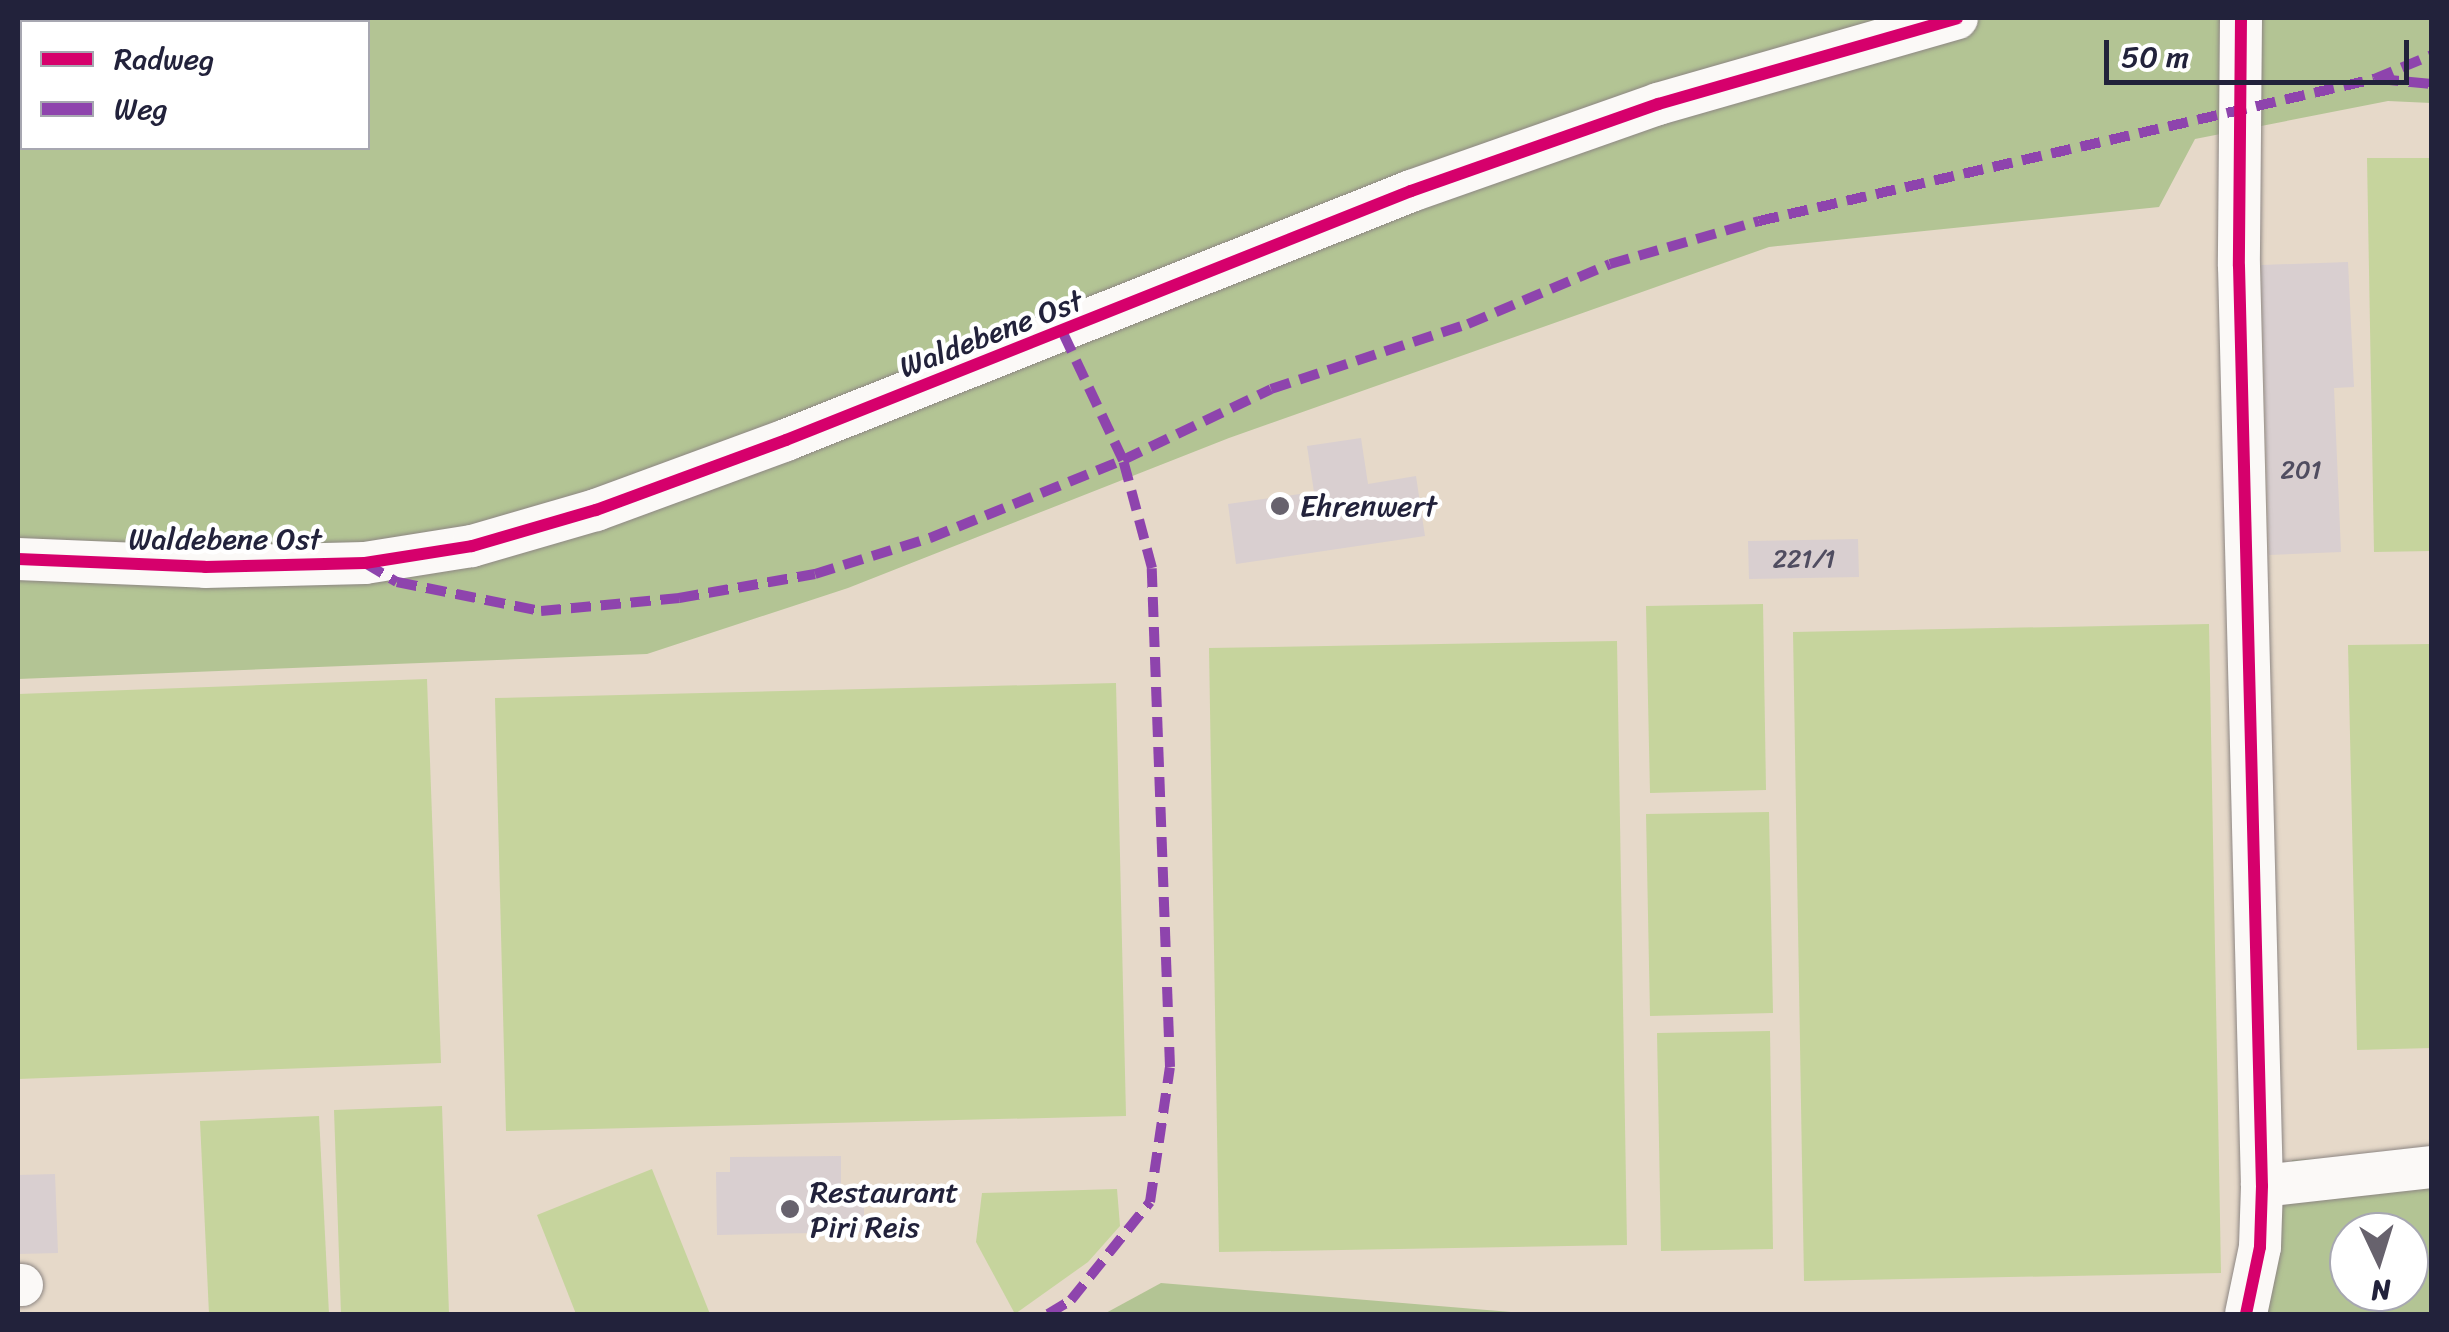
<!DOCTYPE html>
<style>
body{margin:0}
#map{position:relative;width:2449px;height:1332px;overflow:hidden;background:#e6d9c9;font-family:Sriracha,sans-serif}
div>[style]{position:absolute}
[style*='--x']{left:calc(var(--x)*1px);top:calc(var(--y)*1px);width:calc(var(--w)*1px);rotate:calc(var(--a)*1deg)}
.green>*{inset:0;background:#c6d49d}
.forest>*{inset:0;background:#b3c494}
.building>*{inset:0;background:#d9cfd0}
.roads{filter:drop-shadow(0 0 2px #8d8683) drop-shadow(0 0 2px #8d8683)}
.minor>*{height:42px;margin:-21px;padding:0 21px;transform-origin:21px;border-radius:21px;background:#fbf9f7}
.quiet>*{height:10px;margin-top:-5px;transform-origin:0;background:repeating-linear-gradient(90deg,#8e44ad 0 20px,transparent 0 30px)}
.cycleway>*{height:12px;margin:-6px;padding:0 6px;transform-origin:6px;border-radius:6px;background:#d6006c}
.dots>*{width:28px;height:28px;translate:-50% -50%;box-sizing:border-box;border:5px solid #fff;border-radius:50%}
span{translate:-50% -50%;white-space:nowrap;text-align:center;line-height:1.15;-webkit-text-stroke:9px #fff;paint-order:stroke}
.number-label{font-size:25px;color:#504d60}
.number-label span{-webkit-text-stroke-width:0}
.street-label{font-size:30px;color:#22223b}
.poi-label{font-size:30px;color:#22223b}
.left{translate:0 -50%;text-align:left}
.frame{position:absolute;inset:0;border:20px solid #22223b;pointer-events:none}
.legend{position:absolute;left:20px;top:20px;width:350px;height:130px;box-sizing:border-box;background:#fff;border:2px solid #a7a7b1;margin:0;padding:12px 18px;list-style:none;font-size:30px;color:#22223b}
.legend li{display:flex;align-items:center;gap:20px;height:50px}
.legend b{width:50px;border:2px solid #a7a7b1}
.north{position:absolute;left:2329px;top:1212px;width:100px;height:100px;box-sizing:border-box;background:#fff;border:2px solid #a7a7b1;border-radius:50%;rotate:176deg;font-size:28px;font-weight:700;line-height:40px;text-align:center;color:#22223b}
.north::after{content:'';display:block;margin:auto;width:35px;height:45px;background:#67626d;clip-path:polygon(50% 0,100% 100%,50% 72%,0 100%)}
.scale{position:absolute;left:2104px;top:40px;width:305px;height:45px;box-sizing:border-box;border:5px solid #22223b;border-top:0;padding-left:12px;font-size:30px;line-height:35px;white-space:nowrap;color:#22223b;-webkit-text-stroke:8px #fff;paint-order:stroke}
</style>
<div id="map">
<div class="green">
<div style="clip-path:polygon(2367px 158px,2431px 158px,2431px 551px,2374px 552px)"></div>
<div style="clip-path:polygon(1763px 604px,1766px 790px,1650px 793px,1646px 606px)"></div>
<div style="clip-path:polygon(2209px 624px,2221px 1273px,1804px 1281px,1793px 632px)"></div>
<div style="clip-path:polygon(1617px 641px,1627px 1245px,1219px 1252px,1209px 648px)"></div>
<div style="clip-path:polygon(2431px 644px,2431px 1048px,2357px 1050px,2348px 645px)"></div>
<div style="clip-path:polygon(427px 679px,441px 1063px,18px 1079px,18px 694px)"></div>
<div style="clip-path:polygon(1116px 683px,1126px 1116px,506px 1131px,495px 698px)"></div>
<div style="clip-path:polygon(1769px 812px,1773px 1013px,1650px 1016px,1646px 814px)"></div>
<div style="clip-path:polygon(1770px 1031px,1773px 1249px,1661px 1251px,1657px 1033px)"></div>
<div style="clip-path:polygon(442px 1106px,449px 1314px,341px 1314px,334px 1110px)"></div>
<div style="clip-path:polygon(319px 1116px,329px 1314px,209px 1314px,200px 1121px)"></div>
<div style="clip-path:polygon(652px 1169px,710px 1314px,576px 1314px,537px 1215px)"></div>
<div style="clip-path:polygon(1117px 1189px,1120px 1226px,1088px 1262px,1015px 1314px,976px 1242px,982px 1193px)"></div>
</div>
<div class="forest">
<div style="clip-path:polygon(evenodd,18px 18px,2431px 18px,2431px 103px,2388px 101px,2195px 139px,2159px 207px,1769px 247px,1229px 438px,848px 588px,647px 654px,18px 679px,18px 18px,22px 22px,368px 22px,368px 148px,22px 148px,22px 22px)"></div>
<div style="clip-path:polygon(evenodd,2431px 1153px,2431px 1314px,2225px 1314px,2292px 1160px,2431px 1153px,2349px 1232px,2409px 1232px,2409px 1292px,2349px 1292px,2349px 1232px)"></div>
<div style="clip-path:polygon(1161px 1283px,1534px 1314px,1104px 1314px)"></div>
</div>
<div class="building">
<div style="clip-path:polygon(2348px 262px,2354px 387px,2334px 388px,2341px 552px,2269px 555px,2261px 265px)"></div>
<div style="clip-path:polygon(1361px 438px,1368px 484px,1416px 476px,1425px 536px,1236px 564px,1228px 504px,1314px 492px,1307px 446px)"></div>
<div style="clip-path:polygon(1858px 539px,1859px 577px,1749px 579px,1748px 541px)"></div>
<div style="clip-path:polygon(841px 1156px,841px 1185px,864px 1184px,864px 1232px,717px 1235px,716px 1172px,730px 1172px,730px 1157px)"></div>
<div style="clip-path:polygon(55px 1174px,58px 1253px,18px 1254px,18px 1175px)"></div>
</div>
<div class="roads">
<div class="minor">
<div style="--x:2241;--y:18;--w:248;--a:90.5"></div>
<div style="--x:2239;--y:266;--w:920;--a:88.57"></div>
<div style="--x:2262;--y:1186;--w:61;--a:91.9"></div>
<div style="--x:2260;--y:1247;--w:68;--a:101.8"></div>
<div style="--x:18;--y:559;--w:187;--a:2.4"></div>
<div style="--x:205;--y:567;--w:160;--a:-1.4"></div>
<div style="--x:365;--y:563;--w:108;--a:-9"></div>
<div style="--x:472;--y:546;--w:129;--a:-16.2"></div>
<div style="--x:596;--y:510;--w:202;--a:-20.2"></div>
<div style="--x:786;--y:440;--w:673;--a:-21.72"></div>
<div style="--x:1411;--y:191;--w:262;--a:-19.4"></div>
<div style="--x:1658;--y:104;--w:311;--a:-16"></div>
<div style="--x:2262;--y:1186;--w:171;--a:-6.4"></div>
<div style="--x:18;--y:1285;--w:4;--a:0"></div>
</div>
</div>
<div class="quiet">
<div style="--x:2379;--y:79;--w:53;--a:5.4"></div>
<div style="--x:365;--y:563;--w:37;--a:31"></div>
<div style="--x:397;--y:582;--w:147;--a:11.4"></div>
<div style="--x:541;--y:611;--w:139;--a:-5.4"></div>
<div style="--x:679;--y:598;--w:138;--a:-10"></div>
<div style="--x:815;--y:574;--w:121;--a:-17.4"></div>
<div style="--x:930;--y:538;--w:208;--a:-22"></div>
<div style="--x:1123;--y:460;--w:164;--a:-25.6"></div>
<div style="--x:1271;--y:389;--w:207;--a:-18.3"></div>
<div style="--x:1468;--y:324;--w:154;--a:-22.9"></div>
<div style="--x:1610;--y:264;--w:155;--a:-16.1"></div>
<div style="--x:1759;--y:221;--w:631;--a:-13"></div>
<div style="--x:2374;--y:79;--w:63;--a:-22.5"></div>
<div style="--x:1048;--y:1314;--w:27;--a:-31"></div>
<div style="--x:1071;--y:1300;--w:126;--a:-51.1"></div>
<div style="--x:1150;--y:1202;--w:136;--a:-81.6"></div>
<div style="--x:1170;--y:1067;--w:499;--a:-92.1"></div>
<div style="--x:1152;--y:568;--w:112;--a:-105"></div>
<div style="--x:1123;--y:460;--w:140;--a:-115.3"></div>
</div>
<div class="cycleway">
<div style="--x:2241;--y:18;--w:248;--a:90.5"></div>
<div style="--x:2239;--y:266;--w:920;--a:88.57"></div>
<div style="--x:2262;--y:1186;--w:61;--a:91.9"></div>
<div style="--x:2260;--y:1247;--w:68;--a:101.8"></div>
<div style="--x:18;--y:559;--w:187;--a:2.4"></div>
<div style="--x:205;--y:567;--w:160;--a:-1.4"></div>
<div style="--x:365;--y:563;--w:108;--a:-9"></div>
<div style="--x:472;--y:546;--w:129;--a:-16.2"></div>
<div style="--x:596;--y:510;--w:202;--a:-20.2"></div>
<div style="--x:786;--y:440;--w:673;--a:-21.72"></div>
<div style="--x:1411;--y:191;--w:262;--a:-19.4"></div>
<div style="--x:1658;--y:104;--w:311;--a:-16"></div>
</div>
<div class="dots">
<div style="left:1280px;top:506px;background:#67626d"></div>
<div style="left:790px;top:1209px;background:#67626d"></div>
</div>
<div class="number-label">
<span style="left:2301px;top:470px">201</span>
<span style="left:1804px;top:559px">221/1</span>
</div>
<div class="street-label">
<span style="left:991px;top:334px;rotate:-21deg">Waldebene Ost</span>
<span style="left:225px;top:539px">Waldebene Ost</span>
</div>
<div class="poi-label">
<span class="left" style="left:1300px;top:506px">Ehrenwert</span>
<span class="left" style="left:810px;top:1209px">Restaurant<br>Piri Reis</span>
</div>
<div class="frame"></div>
<ul class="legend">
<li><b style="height:12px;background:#d6006c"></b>Radweg</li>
<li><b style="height:12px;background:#8e44ad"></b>Weg</li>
</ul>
<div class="north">N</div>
<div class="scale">50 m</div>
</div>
